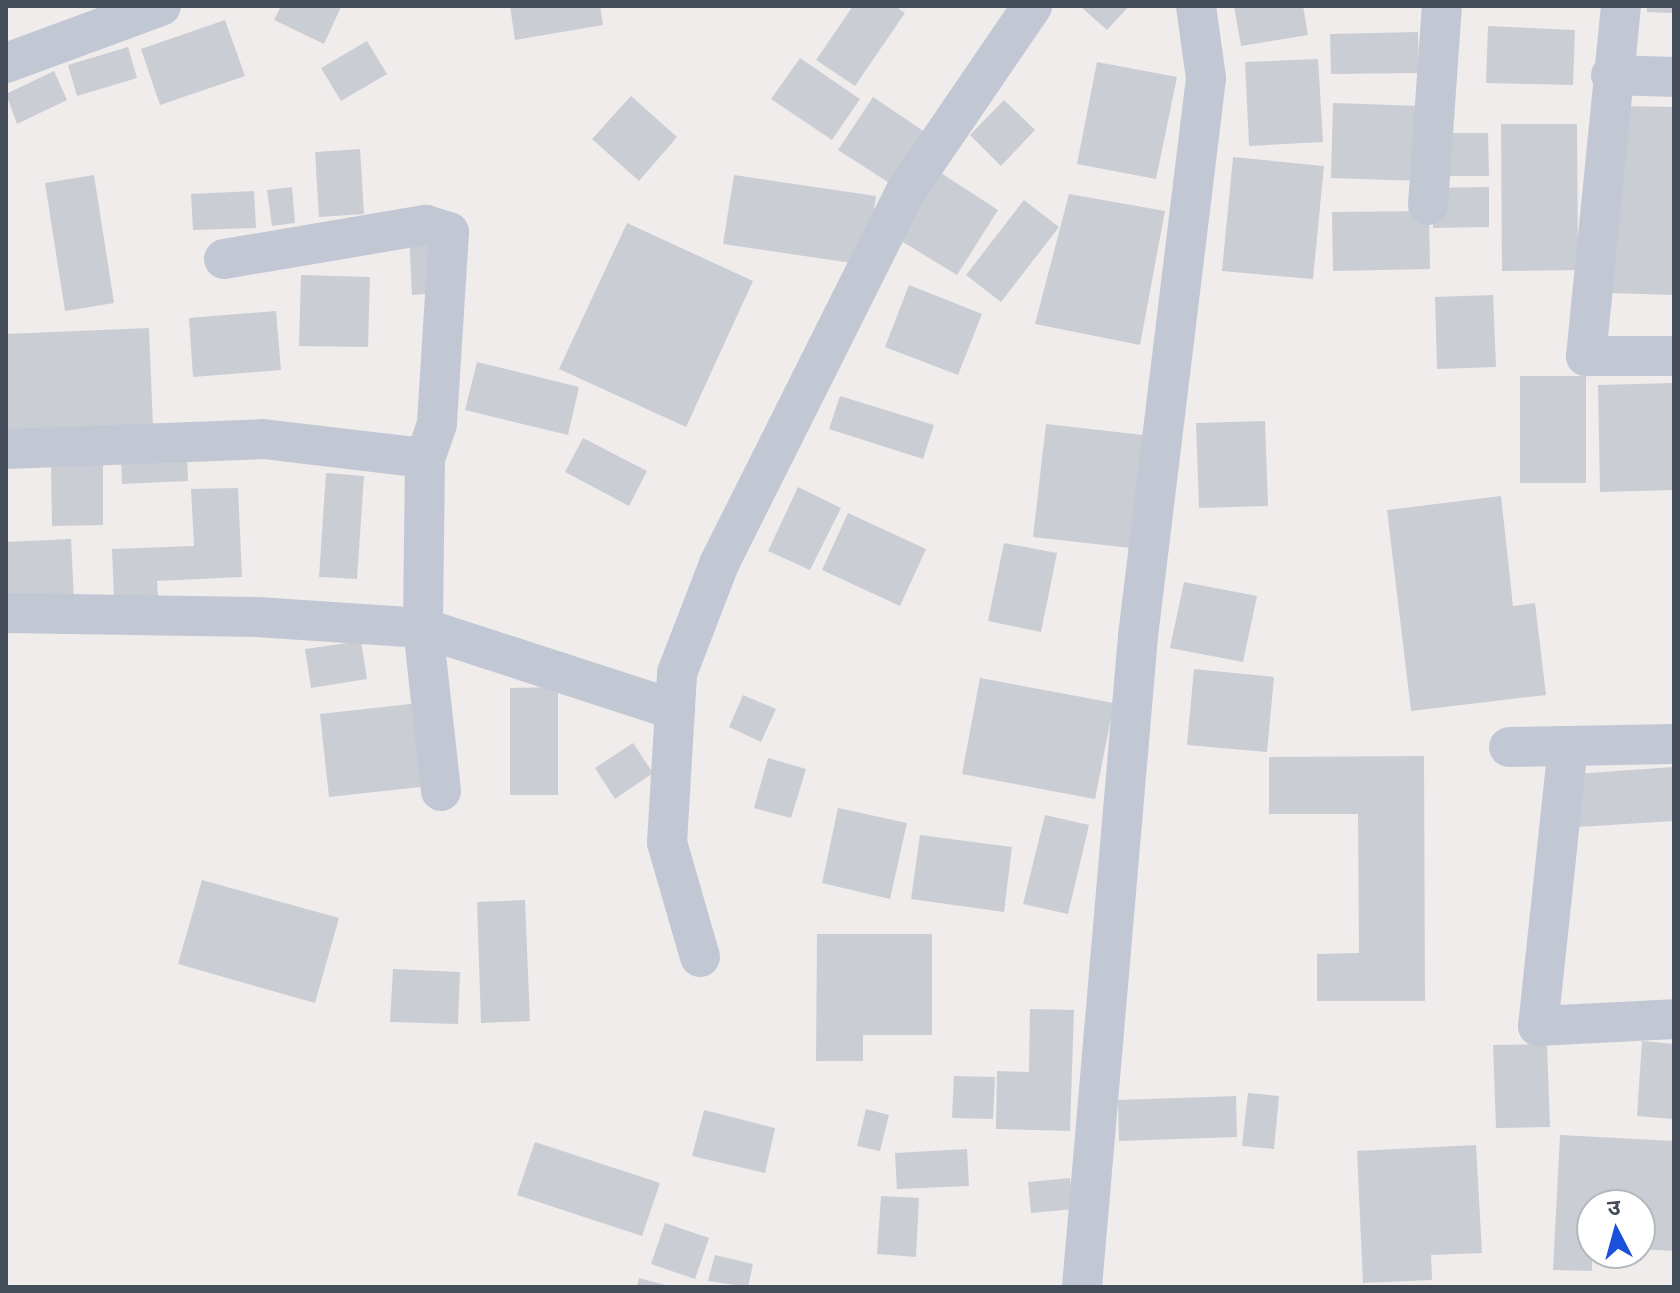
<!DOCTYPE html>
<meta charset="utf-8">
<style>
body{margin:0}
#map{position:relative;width:1680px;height:1293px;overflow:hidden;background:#efeceb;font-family:Lato,"Noto Sans Devanagari",sans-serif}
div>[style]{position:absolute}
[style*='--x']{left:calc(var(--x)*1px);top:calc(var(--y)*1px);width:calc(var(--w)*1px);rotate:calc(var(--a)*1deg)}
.building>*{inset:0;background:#cbcdd4}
.street>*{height:40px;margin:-20px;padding:0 20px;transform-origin:20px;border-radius:20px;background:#c2c8d3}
span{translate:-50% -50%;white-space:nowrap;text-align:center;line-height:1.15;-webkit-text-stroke:6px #fff;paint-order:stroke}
.frame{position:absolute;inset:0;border:8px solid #444c59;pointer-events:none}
.north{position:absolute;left:1576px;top:1189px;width:80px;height:80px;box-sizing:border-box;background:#fff;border:2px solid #b4b7bd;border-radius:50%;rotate:354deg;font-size:22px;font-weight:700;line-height:32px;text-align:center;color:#444c59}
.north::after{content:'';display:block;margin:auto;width:28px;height:36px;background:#1a50da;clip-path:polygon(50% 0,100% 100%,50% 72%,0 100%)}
</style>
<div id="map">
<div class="building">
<div style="clip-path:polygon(281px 6px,340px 6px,341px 7px,324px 44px,274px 20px)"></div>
<div style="clip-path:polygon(510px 6px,600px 6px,603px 25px,515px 40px)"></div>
<div style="clip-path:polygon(853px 6px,895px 6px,905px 13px,855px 86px,816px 60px)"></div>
<div style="clip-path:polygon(1080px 6px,1129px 6px,1107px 30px)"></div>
<div style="clip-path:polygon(1234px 6px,1303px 6px,1308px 35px,1241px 46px)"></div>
<div style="clip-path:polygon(1647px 6px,1674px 6px,1674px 13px,1647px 12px)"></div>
<div style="clip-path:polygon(225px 20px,245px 76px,160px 105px,141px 49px)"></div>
<div style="clip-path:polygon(1488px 26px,1575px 30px,1573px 85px,1486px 83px)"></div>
<div style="clip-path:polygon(1418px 32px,1419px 73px,1331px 74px,1330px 34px)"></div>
<div style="clip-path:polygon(367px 41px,387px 74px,341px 101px,321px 68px)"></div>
<div style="clip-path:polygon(128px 47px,137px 78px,77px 96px,68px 65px)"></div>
<div style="clip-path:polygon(800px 58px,860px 99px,832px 140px,771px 99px)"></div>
<div style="clip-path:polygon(1318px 59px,1323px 142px,1249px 146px,1245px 62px)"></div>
<div style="clip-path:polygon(1097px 62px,1177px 77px,1156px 179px,1077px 164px)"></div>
<div style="clip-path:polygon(54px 71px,67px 100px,17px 124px,6px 94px)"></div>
<div style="clip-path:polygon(631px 96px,677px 137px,639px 181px,592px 139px)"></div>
<div style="clip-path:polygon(873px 97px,931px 136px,897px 188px,838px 150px)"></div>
<div style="clip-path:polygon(1004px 100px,1035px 130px,1001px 166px,970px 135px)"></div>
<div style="clip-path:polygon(1333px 103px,1424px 106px,1422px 181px,1331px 178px)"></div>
<div style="clip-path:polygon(1615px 106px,1674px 107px,1674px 295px,1610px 293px)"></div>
<div style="clip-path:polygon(1501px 124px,1577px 124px,1578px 270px,1502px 271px)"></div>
<div style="clip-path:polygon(1447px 133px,1488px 133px,1489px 176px,1447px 176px)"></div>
<div style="clip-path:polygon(360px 149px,364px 214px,319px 217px,315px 152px)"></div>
<div style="clip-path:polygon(1233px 157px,1324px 166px,1313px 279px,1222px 271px)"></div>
<div style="clip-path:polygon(941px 173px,998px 210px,957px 275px,898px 239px)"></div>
<div style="clip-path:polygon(94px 175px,114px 303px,65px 311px,45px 183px)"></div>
<div style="clip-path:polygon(734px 175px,876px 196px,865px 265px,723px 244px)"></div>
<div style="clip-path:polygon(292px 187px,295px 223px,272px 226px,267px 190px)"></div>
<div style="clip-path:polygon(1489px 187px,1489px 227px,1433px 228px,1433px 188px)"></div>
<div style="clip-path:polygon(254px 191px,256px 228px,193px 230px,191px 194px)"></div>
<div style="clip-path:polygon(1069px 194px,1165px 211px,1140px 345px,1035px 324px)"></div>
<div style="clip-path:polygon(1024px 200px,1059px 227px,1001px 302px,966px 275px)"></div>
<div style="clip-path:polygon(1429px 211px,1430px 269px,1333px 271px,1332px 212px)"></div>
<div style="clip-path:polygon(627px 223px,753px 281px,686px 427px,559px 369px)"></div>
<div style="clip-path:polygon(439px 232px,441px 293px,412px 295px,409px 234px)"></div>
<div style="clip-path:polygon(301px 275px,370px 277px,368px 347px,299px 346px)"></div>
<div style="clip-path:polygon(909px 285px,982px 314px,958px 375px,885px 347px)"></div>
<div style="clip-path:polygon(1493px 295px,1496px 367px,1437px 369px,1435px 297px)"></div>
<div style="clip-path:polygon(276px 311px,281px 370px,193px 377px,189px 318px)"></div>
<div style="clip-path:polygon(149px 328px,153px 427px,6px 433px,6px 334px)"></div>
<div style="clip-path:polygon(477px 362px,579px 387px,568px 435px,465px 410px)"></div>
<div style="clip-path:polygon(1520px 376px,1586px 376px,1586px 483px,1520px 483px)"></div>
<div style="clip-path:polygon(1674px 383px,1674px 490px,1600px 492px,1598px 385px)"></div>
<div style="clip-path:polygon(840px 396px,934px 425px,923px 459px,829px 429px)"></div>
<div style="clip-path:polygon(1265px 421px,1268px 506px,1199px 508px,1196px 423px)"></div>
<div style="clip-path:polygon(1046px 424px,1143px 435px,1131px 548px,1033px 537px)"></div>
<div style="clip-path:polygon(583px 438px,647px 471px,629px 506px,565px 472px)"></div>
<div style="clip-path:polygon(187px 452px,188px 481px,122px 484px,121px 454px)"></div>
<div style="clip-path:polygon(51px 463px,103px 463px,103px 525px,52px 526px)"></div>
<div style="clip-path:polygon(326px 473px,364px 476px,357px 579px,319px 577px)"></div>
<div style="clip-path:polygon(798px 487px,841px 508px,810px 570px,768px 551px)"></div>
<div style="clip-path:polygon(238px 488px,242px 577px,157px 581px,158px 596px,114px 598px,112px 549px,194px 546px,191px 489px)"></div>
<div style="clip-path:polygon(1501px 496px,1513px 606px,1535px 603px,1546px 695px,1411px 711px,1387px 510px)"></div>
<div style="clip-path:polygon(848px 513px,926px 549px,900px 606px,822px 570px)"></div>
<div style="clip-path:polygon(71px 539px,74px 601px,6px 603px,6px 542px)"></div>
<div style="clip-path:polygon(1004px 543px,1057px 553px,1041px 632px,988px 621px)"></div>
<div style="clip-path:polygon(1184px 582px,1257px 596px,1243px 662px,1170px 648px)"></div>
<div style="clip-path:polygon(361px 641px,367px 679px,311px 688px,305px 649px)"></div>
<div style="clip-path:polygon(1194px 669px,1274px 677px,1267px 752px,1187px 745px)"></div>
<div style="clip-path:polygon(980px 678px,1114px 703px,1095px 799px,962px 774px)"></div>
<div style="clip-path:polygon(558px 687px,558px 795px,510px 795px,510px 688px)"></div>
<div style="clip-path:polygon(743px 695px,776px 709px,761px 742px,729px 727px)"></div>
<div style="clip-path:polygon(419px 703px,429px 786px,329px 797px,320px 714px)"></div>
<div style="clip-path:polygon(633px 743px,653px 773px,615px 799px,595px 768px)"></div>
<div style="clip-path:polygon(1424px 756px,1425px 1001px,1317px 1001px,1317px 954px,1359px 953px,1358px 814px,1269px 814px,1269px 757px)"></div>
<div style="clip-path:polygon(768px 758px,806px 769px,791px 818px,754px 808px)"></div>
<div style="clip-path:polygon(1674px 767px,1674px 821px,1577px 827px,1574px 774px)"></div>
<div style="clip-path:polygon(838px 808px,907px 823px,890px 899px,822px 883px)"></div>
<div style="clip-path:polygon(1045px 815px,1089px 825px,1068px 914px,1023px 904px)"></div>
<div style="clip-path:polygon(920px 835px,1012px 847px,1004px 912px,911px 899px)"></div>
<div style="clip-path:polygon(202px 880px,339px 918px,315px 1003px,178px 964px)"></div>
<div style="clip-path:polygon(525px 900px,530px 1021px,481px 1023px,477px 902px)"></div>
<div style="clip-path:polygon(817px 934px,932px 934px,932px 1035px,863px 1035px,863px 1061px,816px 1061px)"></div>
<div style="clip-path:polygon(393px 969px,460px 972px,458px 1024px,390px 1022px)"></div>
<div style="clip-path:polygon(1030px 1009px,1074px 1010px,1070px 1131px,996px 1129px,997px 1071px,1029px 1072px)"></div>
<div style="clip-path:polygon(1642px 1041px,1674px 1044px,1674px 1119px,1637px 1116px)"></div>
<div style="clip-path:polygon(1547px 1044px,1550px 1127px,1496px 1128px,1493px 1045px)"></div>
<div style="clip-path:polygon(954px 1076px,995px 1077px,993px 1119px,952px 1118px)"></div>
<div style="clip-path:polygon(1248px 1093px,1279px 1096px,1274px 1149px,1242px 1146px)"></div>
<div style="clip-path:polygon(1236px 1096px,1237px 1137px,1119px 1141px,1118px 1100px)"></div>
<div style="clip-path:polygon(866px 1109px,889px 1115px,880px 1151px,857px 1146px)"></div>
<div style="clip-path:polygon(704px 1110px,775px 1128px,765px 1173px,692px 1156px)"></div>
<div style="clip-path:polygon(1560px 1135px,1674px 1141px,1674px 1251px,1640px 1249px,1640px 1205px,1592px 1205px,1592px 1271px,1553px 1270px)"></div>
<div style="clip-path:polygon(535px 1142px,660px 1183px,642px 1236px,517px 1195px)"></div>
<div style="clip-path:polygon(1476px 1145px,1482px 1253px,1431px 1255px,1432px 1280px,1363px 1283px,1357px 1151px)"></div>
<div style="clip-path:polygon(967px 1149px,969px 1186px,897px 1189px,895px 1153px)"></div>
<div style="clip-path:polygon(1070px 1178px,1073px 1209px,1031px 1213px,1028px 1182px)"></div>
<div style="clip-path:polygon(881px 1196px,919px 1198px,916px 1257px,877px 1254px)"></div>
<div style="clip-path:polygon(665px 1223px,709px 1238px,695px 1279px,651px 1264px)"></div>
<div style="clip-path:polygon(715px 1255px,753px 1264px,748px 1287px,708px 1281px)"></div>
<div style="clip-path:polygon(639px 1278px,669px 1286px,669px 1287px,637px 1287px)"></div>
</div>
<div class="street">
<div style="--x:1621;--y:6;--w:352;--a:95.7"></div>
<div style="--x:1586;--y:356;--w:88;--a:0"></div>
<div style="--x:6;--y:63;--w:165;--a:-20.2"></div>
<div style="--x:1611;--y:75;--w:63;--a:1.8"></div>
<div style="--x:1428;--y:205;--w:199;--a:-86"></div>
<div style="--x:224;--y:259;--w:205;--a:-9.6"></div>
<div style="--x:426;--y:225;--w:24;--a:17"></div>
<div style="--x:449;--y:232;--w:192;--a:93.6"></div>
<div style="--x:437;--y:424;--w:36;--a:109"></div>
<div style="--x:425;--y:458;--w:170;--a:90.7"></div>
<div style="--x:423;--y:628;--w:164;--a:83.7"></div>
<div style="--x:6;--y:449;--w:257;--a:-2.2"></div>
<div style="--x:263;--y:439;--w:163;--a:6.7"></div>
<div style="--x:6;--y:613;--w:251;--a:0.9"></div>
<div style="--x:257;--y:617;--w:166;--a:3.8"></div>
<div style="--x:423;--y:628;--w:265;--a:18"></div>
<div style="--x:1568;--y:746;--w:282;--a:96.1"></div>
<div style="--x:1538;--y:1026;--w:136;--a:-2.9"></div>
<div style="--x:1509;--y:747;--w:165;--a:-1"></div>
<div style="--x:700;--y:957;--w:119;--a:-106.1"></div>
<div style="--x:667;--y:843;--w:170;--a:-86.6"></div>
<div style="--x:677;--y:673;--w:117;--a:-68.9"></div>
<div style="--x:719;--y:564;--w:417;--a:-63.4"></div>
<div style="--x:906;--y:191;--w:224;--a:-55.7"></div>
<div style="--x:1082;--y:1287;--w:653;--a:-85.08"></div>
<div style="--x:1138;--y:636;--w:562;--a:-83.05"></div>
<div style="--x:1206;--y:78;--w:73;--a:-97.9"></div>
</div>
<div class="frame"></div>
<div class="north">उ</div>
</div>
